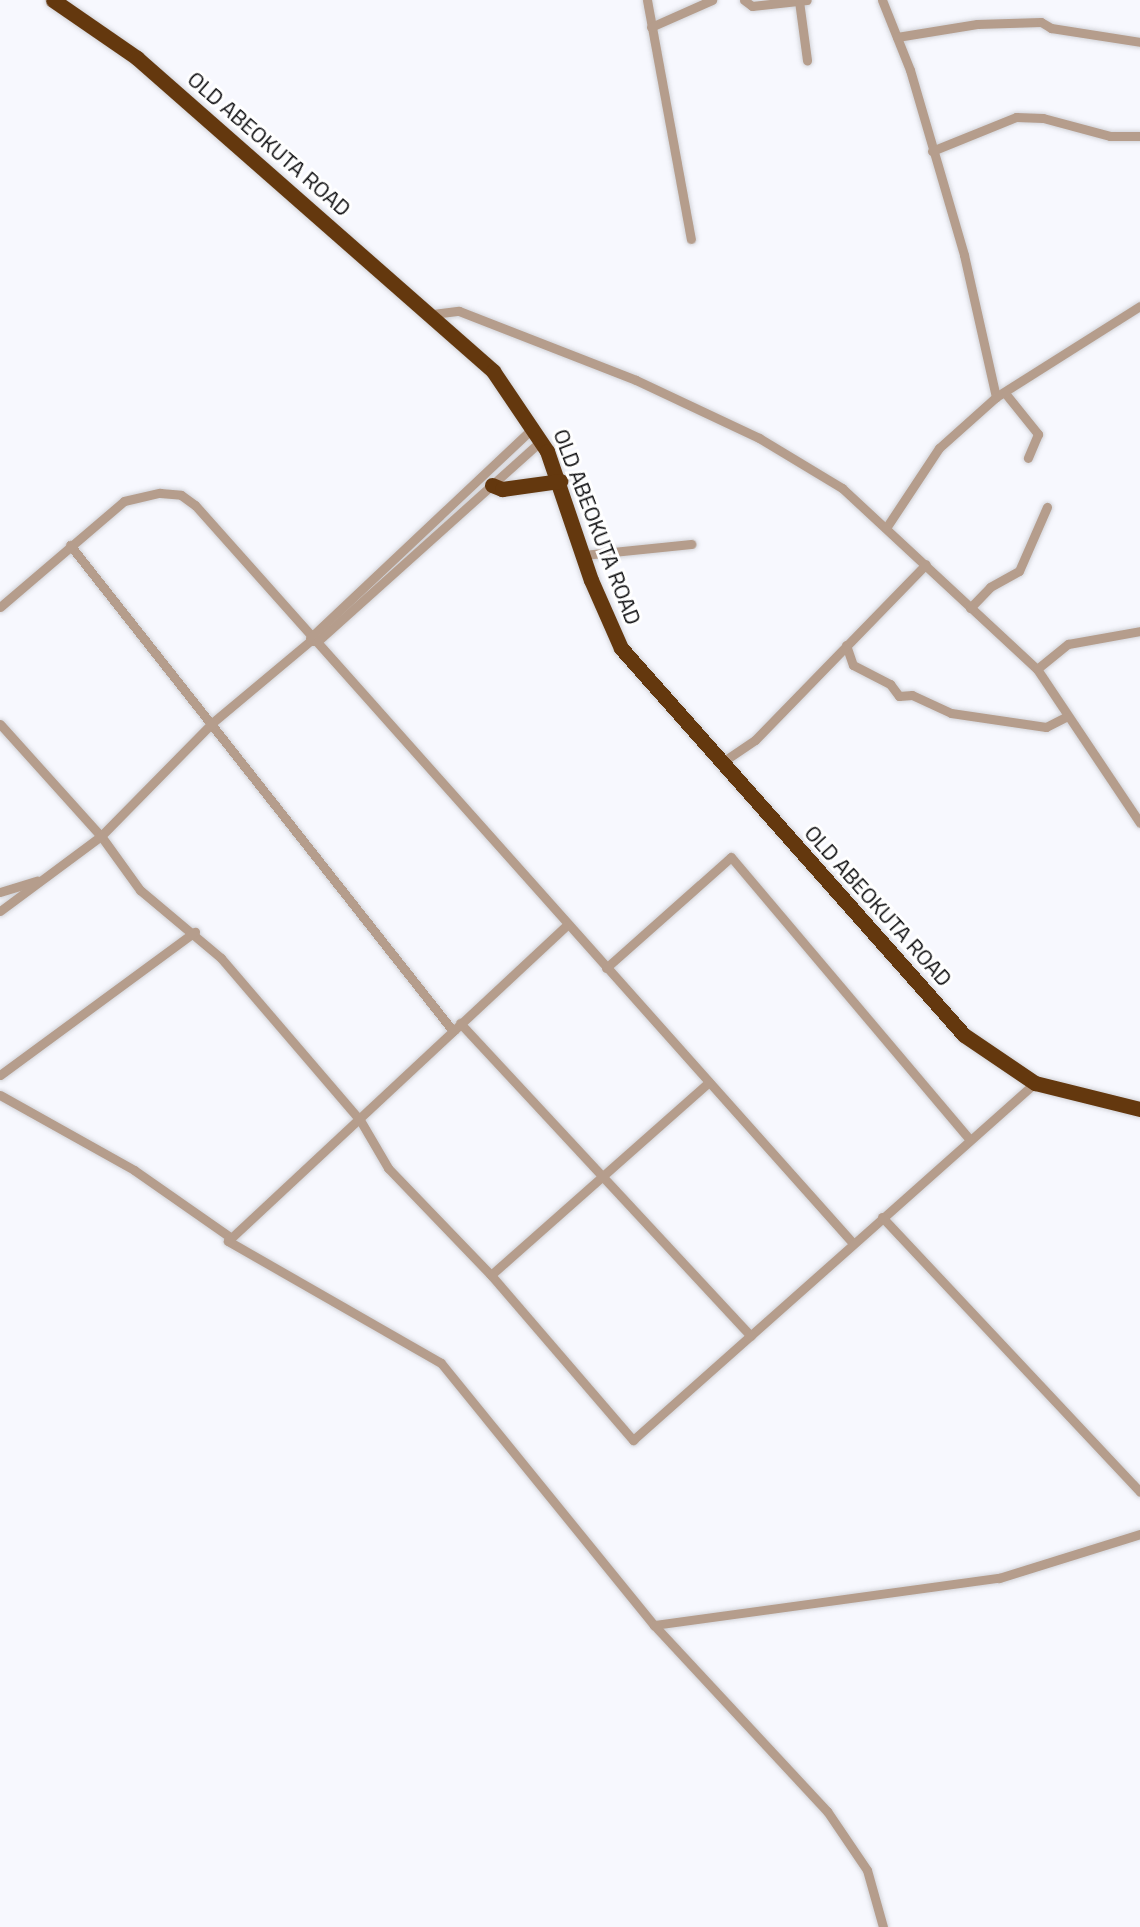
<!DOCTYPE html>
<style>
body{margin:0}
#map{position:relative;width:1140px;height:1927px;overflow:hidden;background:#f7f8fe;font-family:"Titillium Web",sans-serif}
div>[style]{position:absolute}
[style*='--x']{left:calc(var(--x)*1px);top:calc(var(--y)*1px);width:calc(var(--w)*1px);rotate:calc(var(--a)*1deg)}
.roads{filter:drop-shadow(0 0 2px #d1d2d7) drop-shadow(0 0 2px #d1d2d7)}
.minor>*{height:9px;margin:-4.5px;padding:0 4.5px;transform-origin:4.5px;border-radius:4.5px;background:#b59d8c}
.highway>*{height:15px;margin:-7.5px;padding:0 7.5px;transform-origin:7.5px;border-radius:7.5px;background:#64380e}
span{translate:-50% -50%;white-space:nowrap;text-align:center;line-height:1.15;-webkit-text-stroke:6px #fff;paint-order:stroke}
.street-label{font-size:22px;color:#0b0b0d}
</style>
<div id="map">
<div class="roads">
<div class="minor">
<div style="--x:647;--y:0;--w:243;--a:79.6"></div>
<div style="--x:744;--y:0;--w:10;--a:37"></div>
<div style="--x:752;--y:6;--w:55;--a:-6.2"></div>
<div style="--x:882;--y:0;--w:75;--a:68.2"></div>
<div style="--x:910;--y:70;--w:193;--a:73.7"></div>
<div style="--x:964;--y:255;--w:146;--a:77.3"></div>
<div style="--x:799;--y:1;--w:60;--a:82.3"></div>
<div style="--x:651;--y:27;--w:67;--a:-23.9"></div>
<div style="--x:897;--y:37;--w:81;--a:-9.2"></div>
<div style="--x:977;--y:24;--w:64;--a:-1.8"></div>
<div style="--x:1041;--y:22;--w:12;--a:31"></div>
<div style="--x:1051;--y:28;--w:90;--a:8.9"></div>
<div style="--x:932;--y:151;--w:91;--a:-22"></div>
<div style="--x:1016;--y:117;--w:27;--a:2"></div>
<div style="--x:1043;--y:118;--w:69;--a:15"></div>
<div style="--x:1110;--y:136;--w:30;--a:0"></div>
<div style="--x:433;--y:314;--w:26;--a:-7"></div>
<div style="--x:459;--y:311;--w:190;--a:21.3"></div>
<div style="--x:636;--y:380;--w:136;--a:25.2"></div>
<div style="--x:759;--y:438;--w:97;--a:31.1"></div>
<div style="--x:842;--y:488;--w:266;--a:42.9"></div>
<div style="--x:1037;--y:669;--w:185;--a:56.2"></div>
<div style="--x:1005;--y:393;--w:53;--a:51.2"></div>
<div style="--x:1038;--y:434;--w:26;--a:113"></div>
<div style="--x:886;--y:528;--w:96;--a:-56.5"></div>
<div style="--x:939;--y:448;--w:76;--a:-41.8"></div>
<div style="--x:996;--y:397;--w:170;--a:-32.3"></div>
<div style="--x:70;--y:545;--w:619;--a:51.76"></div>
<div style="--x:583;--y:555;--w:109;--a:-5.8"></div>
<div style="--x:0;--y:607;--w:163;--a:-40.5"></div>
<div style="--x:124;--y:501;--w:37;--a:-13"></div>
<div style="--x:160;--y:493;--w:21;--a:5"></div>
<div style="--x:181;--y:495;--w:17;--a:36"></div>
<div style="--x:195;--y:505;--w:986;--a:48.29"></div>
<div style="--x:970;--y:608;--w:29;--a:-46"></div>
<div style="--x:990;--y:587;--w:33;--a:-29"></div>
<div style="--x:1019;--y:571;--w:70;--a:-66.4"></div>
<div style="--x:310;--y:638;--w:308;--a:-43.3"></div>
<div style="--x:846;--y:645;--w:21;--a:71"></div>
<div style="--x:853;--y:665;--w:42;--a:27.2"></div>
<div style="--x:890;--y:684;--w:15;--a:53"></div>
<div style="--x:899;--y:696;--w:13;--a:-4"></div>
<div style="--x:912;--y:695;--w:43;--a:24.8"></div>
<div style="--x:951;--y:713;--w:96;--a:8.4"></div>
<div style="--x:1046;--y:727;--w:22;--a:-27"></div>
<div style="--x:1037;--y:669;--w:40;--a:-39"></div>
<div style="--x:1068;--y:644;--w:73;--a:-10.2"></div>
<div style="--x:0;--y:724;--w:151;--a:48"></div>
<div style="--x:101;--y:836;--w:67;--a:54.2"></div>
<div style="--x:140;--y:890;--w:106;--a:40"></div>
<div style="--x:221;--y:958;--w:213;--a:49.4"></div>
<div style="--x:360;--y:1120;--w:56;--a:59.7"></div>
<div style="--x:388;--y:1168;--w:149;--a:46.1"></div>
<div style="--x:491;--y:1275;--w:218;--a:49.3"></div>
<div style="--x:633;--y:1440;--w:538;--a:-41.61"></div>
<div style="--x:721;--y:763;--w:41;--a:-34.1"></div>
<div style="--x:755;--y:740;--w:245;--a:-45.8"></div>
<div style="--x:0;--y:892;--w:39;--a:-17"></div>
<div style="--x:0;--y:911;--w:126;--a:-36.6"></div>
<div style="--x:101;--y:836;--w:158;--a:-45.5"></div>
<div style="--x:212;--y:723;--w:128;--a:-39.9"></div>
<div style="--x:310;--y:641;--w:8;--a:0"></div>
<div style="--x:318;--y:641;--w:300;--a:-41.9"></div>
<div style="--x:606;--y:968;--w:167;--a:-41.6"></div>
<div style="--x:731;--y:857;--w:367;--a:49.8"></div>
<div style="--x:460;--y:1023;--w:427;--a:47.1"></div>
<div style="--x:0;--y:1075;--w:242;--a:-36.3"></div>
<div style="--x:0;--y:1095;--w:154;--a:29.2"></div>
<div style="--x:134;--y:1170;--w:117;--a:34.9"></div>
<div style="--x:230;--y:1237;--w:4;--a:117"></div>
<div style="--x:882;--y:1217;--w:377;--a:46.8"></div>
<div style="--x:228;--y:1241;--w:245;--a:29.8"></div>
<div style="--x:441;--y:1363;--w:338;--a:50.9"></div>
<div style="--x:654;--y:1625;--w:254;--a:47.1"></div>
<div style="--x:827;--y:1811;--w:71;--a:55.9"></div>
<div style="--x:867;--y:1870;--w:59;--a:74.3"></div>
<div style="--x:228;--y:1241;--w:462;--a:-43"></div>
<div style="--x:491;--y:1275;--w:291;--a:-41.5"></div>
<div style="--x:654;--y:1625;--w:348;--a:-7.8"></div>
<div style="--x:999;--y:1578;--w:148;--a:-17.3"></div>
</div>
<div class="highway">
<div style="--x:53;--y:0;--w:102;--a:34.6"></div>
<div style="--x:137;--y:58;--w:474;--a:41.3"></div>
<div style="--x:493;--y:371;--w:97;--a:56"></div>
<div style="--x:547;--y:451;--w:136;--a:71.2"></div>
<div style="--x:591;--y:580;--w:74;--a:66.2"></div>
<div style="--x:621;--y:648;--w:517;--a:48.45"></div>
<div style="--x:964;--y:1035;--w:86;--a:34.1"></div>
<div style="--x:1035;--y:1083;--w:108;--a:13.9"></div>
<div style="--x:492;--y:485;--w:11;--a:22"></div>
<div style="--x:502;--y:489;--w:59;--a:-7.9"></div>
</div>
</div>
<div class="street-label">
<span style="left:269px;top:144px;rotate:41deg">OLD ABEOKUTA ROAD</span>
<span style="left:597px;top:527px;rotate:69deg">OLD ABEOKUTA ROAD</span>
<span style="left:878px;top:906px;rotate:48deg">OLD ABEOKUTA ROAD</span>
</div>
</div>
